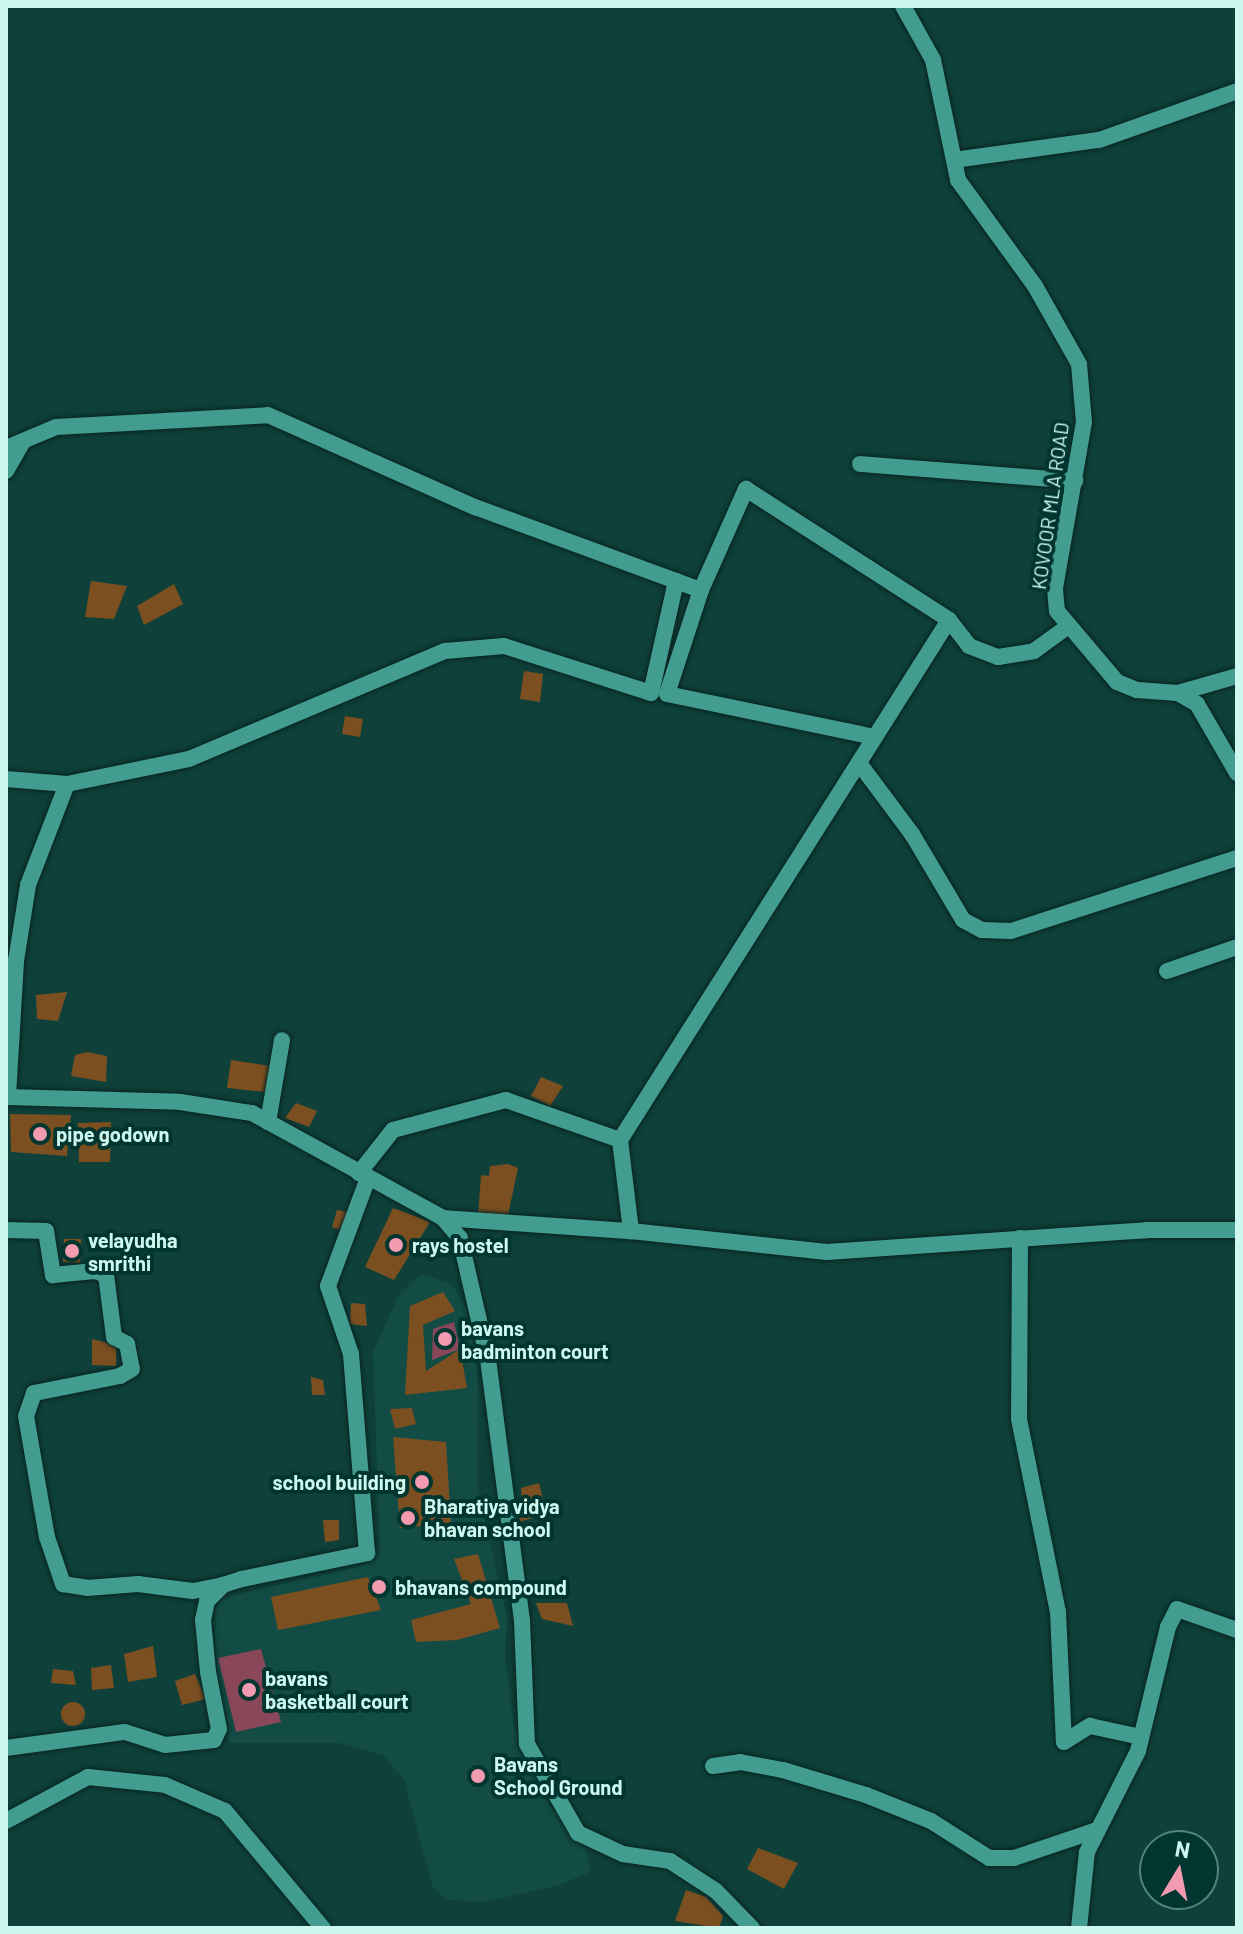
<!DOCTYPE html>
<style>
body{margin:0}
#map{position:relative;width:1243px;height:1934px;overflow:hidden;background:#0f403a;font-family:Barlow,sans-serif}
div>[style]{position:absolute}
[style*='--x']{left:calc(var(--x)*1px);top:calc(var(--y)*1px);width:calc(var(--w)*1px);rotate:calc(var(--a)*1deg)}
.built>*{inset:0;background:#124c44}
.green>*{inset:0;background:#8a475a}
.building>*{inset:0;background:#7c4f20}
.round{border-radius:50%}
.roads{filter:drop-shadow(0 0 2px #082421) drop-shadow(0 0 2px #082421)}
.street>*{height:16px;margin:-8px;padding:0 8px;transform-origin:8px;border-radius:8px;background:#439c90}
.dots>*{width:22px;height:22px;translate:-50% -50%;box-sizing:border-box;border:4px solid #013630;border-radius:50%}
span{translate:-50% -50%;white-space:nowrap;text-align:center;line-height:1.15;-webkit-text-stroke:8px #013630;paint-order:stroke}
.street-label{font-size:20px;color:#cef7f0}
.poi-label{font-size:20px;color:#cef7f0;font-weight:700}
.left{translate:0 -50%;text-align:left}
.right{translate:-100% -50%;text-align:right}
.frame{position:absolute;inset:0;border:8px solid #cef7f0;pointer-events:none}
.north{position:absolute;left:1139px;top:1830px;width:80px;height:80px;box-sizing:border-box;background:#013630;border:2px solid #53837d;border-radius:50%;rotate:10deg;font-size:22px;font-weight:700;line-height:32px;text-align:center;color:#cef7f0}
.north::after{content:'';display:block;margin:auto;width:28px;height:36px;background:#f29ab0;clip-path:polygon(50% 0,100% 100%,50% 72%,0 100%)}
</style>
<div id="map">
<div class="built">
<div style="clip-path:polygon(421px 1274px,452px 1284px,468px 1313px,478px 1377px,477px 1486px,507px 1618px,505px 1657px,514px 1726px,549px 1805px,585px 1849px,591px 1867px,587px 1874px,555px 1886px,485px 1902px,447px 1900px,433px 1888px,404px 1780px,383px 1755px,339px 1743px,229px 1743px,214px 1668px,216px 1606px,223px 1598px,365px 1565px,380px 1554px,373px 1352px,398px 1297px)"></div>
</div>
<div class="green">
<div style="clip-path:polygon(454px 1322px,460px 1349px,432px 1360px,433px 1329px)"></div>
<div style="clip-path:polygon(261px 1649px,281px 1722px,236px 1732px,218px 1658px)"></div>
</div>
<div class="building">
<div style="clip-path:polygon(91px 581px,127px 586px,114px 619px,85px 617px)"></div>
<div style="clip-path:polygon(174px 584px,183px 604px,144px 625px,137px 606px)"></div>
<div style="clip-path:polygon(524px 671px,543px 674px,540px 702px,520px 699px)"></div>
<div style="clip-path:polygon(345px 716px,363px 719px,360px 737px,342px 734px)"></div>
<div style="clip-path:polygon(67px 992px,58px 1021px,37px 1019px,36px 995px)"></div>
<div style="clip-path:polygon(87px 1052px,107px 1056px,106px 1082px,71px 1076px,75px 1055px)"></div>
<div style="clip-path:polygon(231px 1060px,270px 1066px,265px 1092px,227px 1088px)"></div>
<div style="clip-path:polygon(541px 1077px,563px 1086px,550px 1106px,531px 1096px)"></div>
<div style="clip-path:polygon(296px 1103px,317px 1111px,309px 1127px,285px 1118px)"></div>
<div style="clip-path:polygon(10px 1114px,71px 1115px,67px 1156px,11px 1152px)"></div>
<div style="clip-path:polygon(111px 1122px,110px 1162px,79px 1162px,78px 1123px)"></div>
<div style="clip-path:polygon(508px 1164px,518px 1168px,508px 1215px,478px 1217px,481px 1175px,489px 1176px,490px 1166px)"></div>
<div style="clip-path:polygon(393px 1208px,430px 1222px,394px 1280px,365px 1267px)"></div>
<div style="clip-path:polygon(337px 1210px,348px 1212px,344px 1231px,332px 1227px)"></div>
<div style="clip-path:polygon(64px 1239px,81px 1239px,80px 1263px,63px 1262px)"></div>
<div style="clip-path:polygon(443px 1292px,455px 1311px,423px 1325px,426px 1371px,460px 1349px,467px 1388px,405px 1395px,410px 1306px)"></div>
<div style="clip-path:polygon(351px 1303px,365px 1304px,367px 1326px,350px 1324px)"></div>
<div style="clip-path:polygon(92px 1339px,116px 1345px,116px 1366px,92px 1365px)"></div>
<div style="clip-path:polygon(311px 1377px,323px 1380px,325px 1395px,312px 1395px)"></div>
<div style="clip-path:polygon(412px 1408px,416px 1424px,395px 1429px,390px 1409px)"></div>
<div style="clip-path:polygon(393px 1437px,446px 1442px,451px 1523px,400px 1528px)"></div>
<div style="clip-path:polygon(539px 1483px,546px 1514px,519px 1522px,514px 1505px,522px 1499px,521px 1488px)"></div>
<div style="clip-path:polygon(323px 1520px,339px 1520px,339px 1540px,325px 1542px)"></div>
<div style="clip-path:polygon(478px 1554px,500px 1628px,457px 1640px,416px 1642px,411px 1620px,471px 1604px,454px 1559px)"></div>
<div style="clip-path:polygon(368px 1577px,381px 1610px,278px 1630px,271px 1597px)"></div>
<div style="clip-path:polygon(536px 1603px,567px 1603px,573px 1626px,542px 1619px)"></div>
<div style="clip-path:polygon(153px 1646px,157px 1677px,128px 1682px,124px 1654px)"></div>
<div style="clip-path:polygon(111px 1665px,114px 1688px,92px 1690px,91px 1668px)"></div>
<div style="clip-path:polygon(53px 1669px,73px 1671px,76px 1685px,51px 1683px)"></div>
<div style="clip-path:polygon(195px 1674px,206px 1699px,182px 1705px,175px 1681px)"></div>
<div class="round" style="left:61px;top:1702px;width:24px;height:24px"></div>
<div style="clip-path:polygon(758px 1848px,798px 1863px,784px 1889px,747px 1869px)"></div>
<div style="clip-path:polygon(686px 1890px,706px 1897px,723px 1916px,719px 1928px,675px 1921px)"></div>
</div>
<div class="roads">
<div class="street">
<div style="--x:903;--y:6;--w:62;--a:60.9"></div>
<div style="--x:933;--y:60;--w:123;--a:78.2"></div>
<div style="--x:958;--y:180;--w:131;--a:54"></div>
<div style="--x:1035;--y:286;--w:90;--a:60.6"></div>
<div style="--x:1079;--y:364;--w:58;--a:85.1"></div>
<div style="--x:1084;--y:422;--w:169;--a:99.9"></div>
<div style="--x:1055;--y:589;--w:22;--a:85"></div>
<div style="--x:1057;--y:611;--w:93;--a:49.8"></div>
<div style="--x:1117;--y:682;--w:22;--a:22"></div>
<div style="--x:1137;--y:690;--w:41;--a:4.2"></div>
<div style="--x:1178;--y:693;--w:22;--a:30"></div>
<div style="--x:1197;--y:704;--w:80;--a:59.9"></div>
<div style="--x:954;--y:160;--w:146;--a:-7.9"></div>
<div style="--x:1099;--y:140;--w:146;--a:-19.5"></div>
<div style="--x:6;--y:448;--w:54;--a:-22.8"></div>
<div style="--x:56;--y:427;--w:212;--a:-3.2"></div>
<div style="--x:268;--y:415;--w:227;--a:24"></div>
<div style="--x:475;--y:507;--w:241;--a:20.2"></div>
<div style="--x:701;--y:590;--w:111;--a:-66"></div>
<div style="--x:746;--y:489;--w:242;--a:32.8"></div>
<div style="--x:949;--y:620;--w:615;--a:122.32"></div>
<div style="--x:620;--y:1140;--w:121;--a:-160.7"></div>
<div style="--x:506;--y:1100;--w:117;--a:165.1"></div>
<div style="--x:393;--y:1130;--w:55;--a:128.3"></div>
<div style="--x:860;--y:464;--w:216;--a:4.5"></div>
<div style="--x:6;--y:471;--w:34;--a:-60"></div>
<div style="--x:701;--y:590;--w:109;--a:108.1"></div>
<div style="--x:667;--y:694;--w:212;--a:11.7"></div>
<div style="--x:949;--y:620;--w:33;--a:52"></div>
<div style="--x:969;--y:646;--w:31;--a:21"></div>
<div style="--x:998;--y:657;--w:36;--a:-9"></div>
<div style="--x:1034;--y:651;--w:41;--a:-36"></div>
<div style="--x:1178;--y:693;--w:61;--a:-16.1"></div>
<div style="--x:859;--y:763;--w:89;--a:53.3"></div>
<div style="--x:912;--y:834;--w:100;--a:59.3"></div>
<div style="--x:963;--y:920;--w:21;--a:28"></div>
<div style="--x:982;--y:930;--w:29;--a:2"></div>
<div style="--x:1011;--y:931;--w:237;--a:-17.9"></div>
<div style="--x:6;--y:779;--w:61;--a:4.7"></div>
<div style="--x:67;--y:784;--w:125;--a:-11.6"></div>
<div style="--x:189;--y:759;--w:278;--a:-22.9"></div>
<div style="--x:445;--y:651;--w:59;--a:-4.8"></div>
<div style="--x:504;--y:646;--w:154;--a:17.7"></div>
<div style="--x:651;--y:693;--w:115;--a:-77.4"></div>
<div style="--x:1167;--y:971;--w:74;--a:-18.9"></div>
<div style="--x:8;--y:1096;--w:135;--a:-86.6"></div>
<div style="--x:16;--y:961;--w:77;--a:-81"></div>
<div style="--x:28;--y:885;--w:108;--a:-68.9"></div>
<div style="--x:6;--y:1097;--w:174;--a:1.6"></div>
<div style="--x:180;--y:1102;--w:73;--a:8.7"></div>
<div style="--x:252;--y:1113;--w:218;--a:28.8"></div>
<div style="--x:443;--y:1218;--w:26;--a:50"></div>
<div style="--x:460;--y:1238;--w:124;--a:77"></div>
<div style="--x:488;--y:1359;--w:264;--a:82.6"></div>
<div style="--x:522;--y:1621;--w:123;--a:87.7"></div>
<div style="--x:527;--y:1744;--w:103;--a:60.2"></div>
<div style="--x:578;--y:1833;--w:50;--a:25"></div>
<div style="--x:623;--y:1854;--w:48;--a:8.5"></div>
<div style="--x:670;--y:1861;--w:55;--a:33.1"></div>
<div style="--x:716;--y:1891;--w:52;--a:45.8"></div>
<div style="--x:268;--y:1122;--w:83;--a:-80.3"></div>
<div style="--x:620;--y:1140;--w:92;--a:83.1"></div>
<div style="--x:631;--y:1231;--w:197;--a:6.1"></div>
<div style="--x:827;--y:1252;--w:321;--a:-3.9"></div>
<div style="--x:1147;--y:1230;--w:90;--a:0"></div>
<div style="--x:443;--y:1218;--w:188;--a:4"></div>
<div style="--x:6;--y:1230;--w:40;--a:1.4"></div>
<div style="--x:46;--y:1231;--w:45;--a:81"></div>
<div style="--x:53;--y:1275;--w:42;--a:-5.4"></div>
<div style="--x:95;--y:1271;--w:12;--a:20"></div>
<div style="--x:106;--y:1275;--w:63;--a:82.6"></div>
<div style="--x:114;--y:1337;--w:15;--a:28"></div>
<div style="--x:127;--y:1344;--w:25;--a:79"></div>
<div style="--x:132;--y:1369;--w:14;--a:150"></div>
<div style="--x:120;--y:1376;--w:88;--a:168.8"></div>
<div style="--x:34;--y:1393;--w:24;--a:109"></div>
<div style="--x:26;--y:1416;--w:123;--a:80.2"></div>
<div style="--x:47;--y:1537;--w:50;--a:71.2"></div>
<div style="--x:63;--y:1584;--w:24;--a:9"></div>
<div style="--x:87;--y:1588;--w:51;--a:-4.5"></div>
<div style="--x:138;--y:1584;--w:55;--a:7.3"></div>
<div style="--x:193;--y:1591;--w:31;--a:-11"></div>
<div style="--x:1020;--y:1238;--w:181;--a:90.3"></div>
<div style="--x:1019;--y:1419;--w:197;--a:78.6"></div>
<div style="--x:1058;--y:1612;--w:130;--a:87.4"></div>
<div style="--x:1064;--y:1742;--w:31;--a:-32"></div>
<div style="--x:1090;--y:1726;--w:52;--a:12.2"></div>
<div style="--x:6;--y:1748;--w:120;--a:-7.7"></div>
<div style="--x:125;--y:1732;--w:42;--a:18"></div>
<div style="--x:165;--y:1745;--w:49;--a:-5.8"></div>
<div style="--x:214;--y:1740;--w:12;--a:-66"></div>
<div style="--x:219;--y:1729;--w:58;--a:-100.9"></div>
<div style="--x:208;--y:1672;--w:52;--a:-95.5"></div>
<div style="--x:203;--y:1620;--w:19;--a:-78"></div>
<div style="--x:207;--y:1601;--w:23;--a:-45"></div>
<div style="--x:223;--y:1585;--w:20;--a:-18"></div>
<div style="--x:242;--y:1579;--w:128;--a:-11.7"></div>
<div style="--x:367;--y:1553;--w:200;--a:-94.6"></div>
<div style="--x:351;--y:1354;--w:72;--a:-108.7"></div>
<div style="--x:328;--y:1286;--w:115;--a:-69.7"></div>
<div style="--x:713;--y:1766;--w:27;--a:-8"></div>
<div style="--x:740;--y:1762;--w:44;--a:10.5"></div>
<div style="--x:783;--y:1770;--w:87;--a:16.8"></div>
<div style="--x:866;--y:1795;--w:70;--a:21.8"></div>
<div style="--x:931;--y:1821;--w:69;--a:32.5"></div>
<div style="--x:989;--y:1858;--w:25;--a:0"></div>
<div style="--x:1014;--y:1858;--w:88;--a:-18.6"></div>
<div style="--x:6;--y:1821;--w:93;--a:-28.2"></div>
<div style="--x:88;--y:1777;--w:77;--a:5.9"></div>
<div style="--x:165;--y:1785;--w:65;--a:23.4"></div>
<div style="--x:225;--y:1811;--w:153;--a:50.1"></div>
<div style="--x:1079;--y:1928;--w:76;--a:-84"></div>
<div style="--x:1087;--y:1852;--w:113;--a:-63.2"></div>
<div style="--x:1138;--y:1751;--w:128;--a:-76.4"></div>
<div style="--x:1168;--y:1627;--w:20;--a:-63"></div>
<div style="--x:1177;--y:1609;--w:64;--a:19.3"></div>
</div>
</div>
<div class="dots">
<div style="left:40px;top:1134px;background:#f29ab0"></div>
<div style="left:396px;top:1245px;background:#f29ab0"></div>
<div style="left:72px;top:1251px;background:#f29ab0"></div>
<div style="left:445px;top:1339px;background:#f29ab0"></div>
<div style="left:422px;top:1482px;background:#f29ab0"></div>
<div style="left:408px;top:1518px;background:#f29ab0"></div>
<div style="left:379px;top:1587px;background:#f29ab0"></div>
<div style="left:249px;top:1690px;background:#f29ab0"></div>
<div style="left:478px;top:1776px;background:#f29ab0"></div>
</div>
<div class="street-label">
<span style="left:1050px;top:506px;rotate:-82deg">KOVOOR MLA ROAD</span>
</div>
<div class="poi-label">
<span class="left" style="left:56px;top:1134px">pipe godown</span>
<span class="left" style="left:88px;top:1252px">velayudha<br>smrithi</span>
<span class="left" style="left:412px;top:1245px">rays hostel</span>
<span class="left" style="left:461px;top:1340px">bavans<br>badminton court</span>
<span class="right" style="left:406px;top:1482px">school building</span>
<span class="left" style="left:424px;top:1518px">Bharatiya vidya<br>bhavan school</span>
<span class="left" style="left:395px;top:1587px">bhavans compound</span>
<span class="left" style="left:265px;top:1690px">bavans<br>basketball court</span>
<span class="left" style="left:494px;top:1776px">Bavans<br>School Ground</span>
</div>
<div class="frame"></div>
<div class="north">N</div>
</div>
